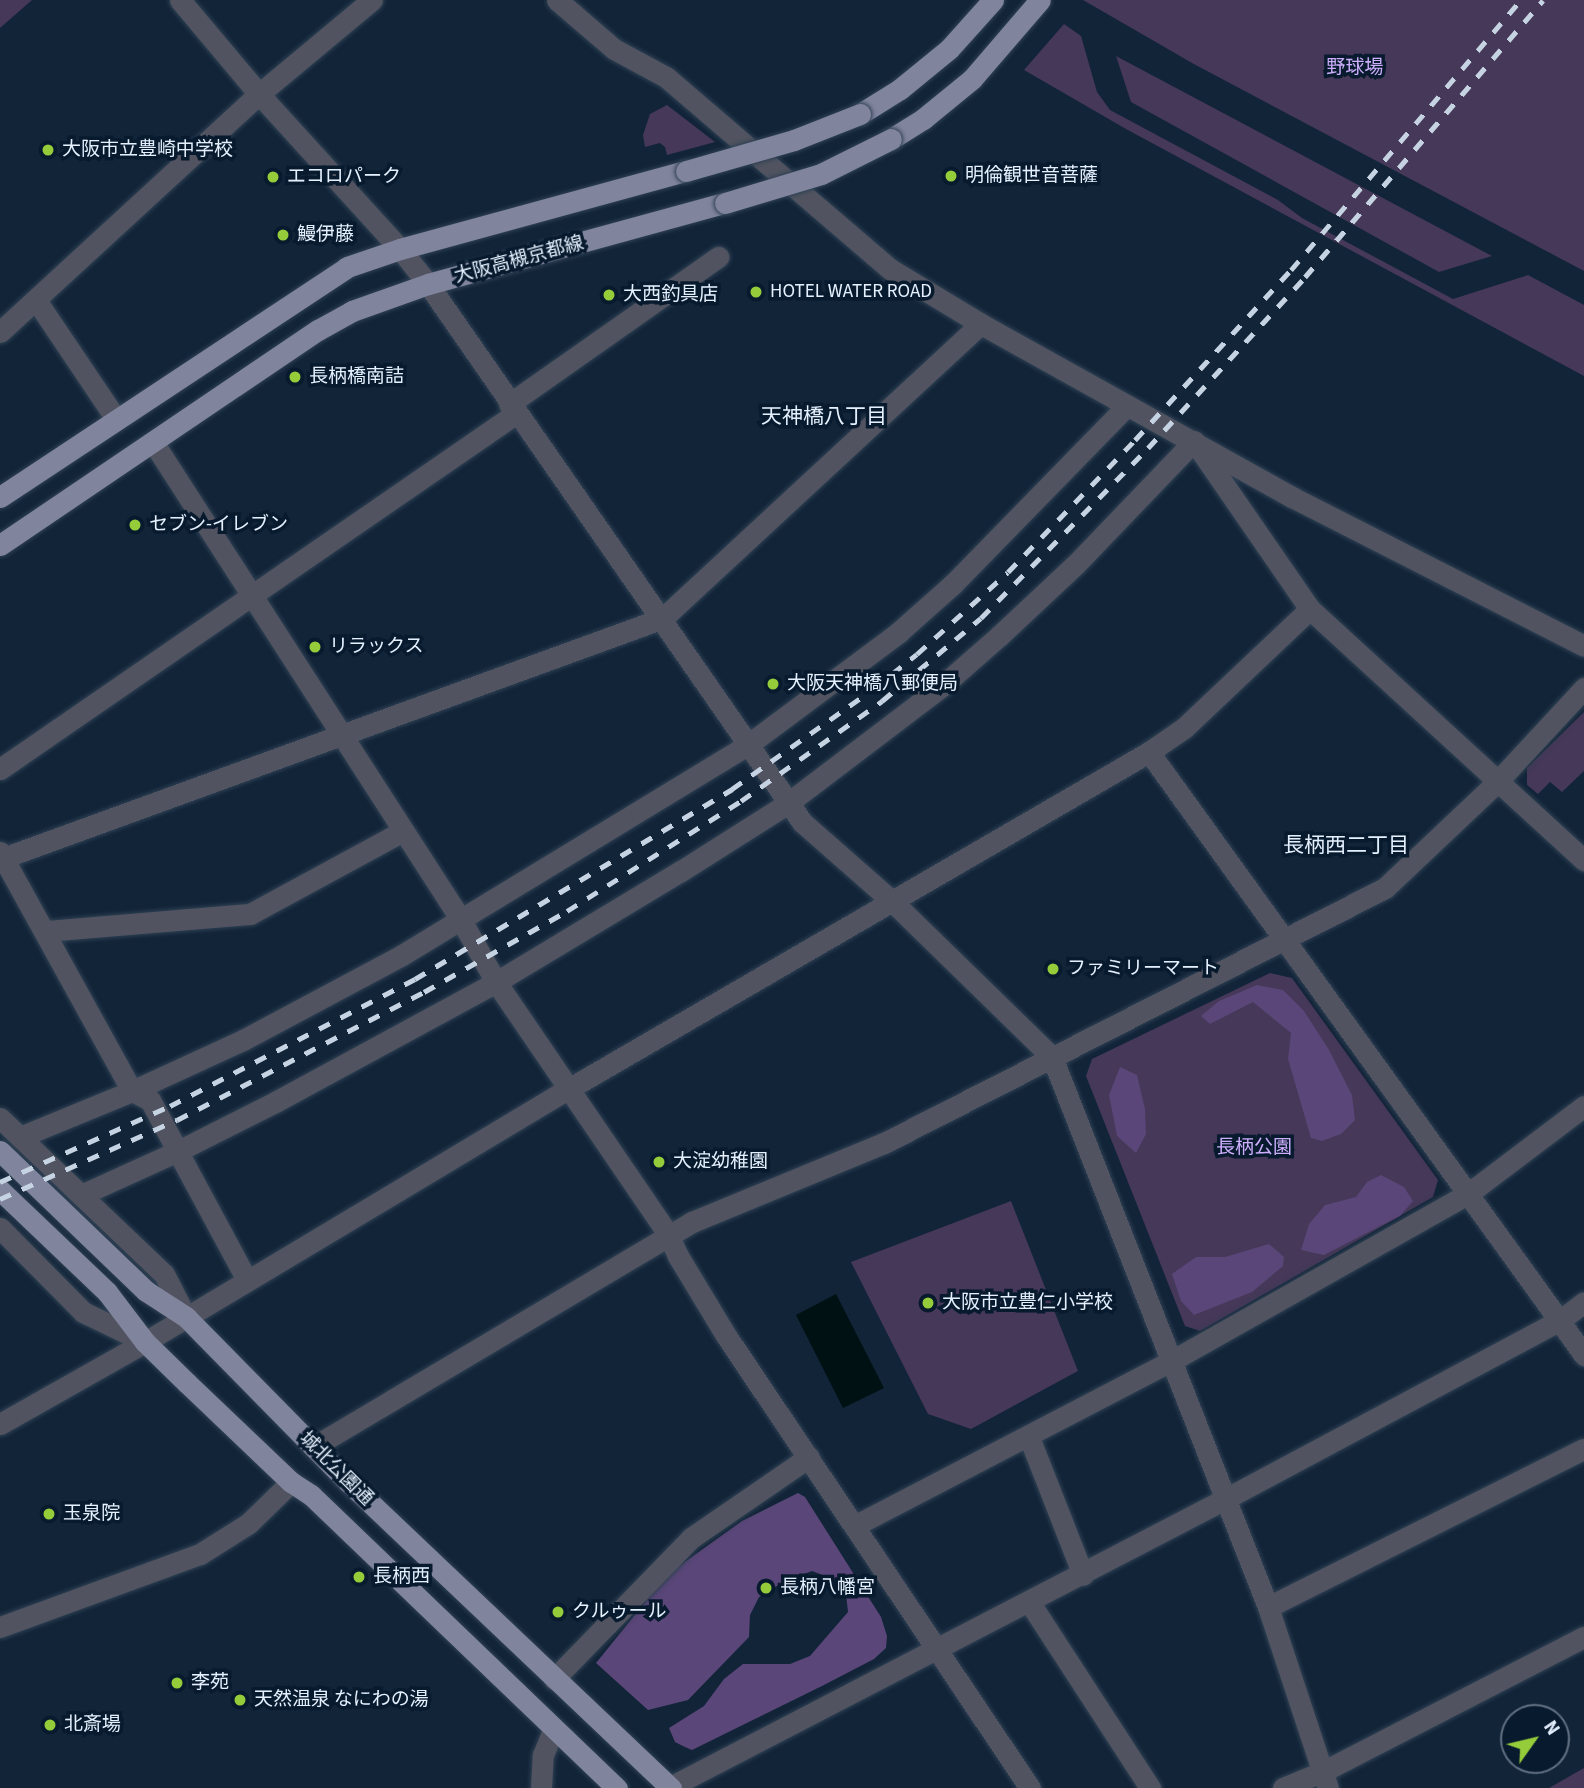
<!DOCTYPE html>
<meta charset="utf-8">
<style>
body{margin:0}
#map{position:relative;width:1584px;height:1788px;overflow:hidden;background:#122438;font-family:"Source Sans 3","Noto Sans JP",sans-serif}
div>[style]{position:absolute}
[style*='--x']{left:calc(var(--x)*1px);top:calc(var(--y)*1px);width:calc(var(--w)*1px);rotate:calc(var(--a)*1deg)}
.green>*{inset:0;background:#453858}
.forest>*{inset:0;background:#5a4678}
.water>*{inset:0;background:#001113}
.roads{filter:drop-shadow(0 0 2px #2f4154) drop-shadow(0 0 2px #2f4154)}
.minor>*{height:21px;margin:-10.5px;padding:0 10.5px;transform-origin:10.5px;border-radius:10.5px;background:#515460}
.major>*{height:21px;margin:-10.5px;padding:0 10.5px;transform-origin:10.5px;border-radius:10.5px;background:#80849d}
.rail>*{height:5px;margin-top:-2.5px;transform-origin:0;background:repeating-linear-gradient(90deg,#c6d3e2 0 12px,transparent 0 24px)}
.bridges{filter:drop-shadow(0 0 2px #2f4154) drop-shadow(0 0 2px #2f4154)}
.major-bridge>*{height:21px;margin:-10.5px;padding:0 10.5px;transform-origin:10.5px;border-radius:10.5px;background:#80849d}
.dots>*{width:19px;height:19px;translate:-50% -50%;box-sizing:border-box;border:4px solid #081a2e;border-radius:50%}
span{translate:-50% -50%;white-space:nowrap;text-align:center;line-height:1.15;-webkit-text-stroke:7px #081a2e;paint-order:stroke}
.park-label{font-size:19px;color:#cdaefc}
.poi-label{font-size:19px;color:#e4f0fe}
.left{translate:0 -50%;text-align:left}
.street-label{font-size:19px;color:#e4f0fe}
.neighbourhood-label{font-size:21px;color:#e4f0fe}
.north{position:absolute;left:1500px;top:1704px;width:70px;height:70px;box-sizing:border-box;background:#081a2e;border:2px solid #607081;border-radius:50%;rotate:56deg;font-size:19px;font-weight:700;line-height:28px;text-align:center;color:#e4f0fe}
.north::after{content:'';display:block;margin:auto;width:24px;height:32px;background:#95cc3a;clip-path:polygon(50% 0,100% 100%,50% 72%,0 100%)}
</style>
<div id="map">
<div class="green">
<div style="clip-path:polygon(0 0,32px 0,0 28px)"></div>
<div style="clip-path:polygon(1083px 0,1584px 0,1584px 271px,1192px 63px)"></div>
<div style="clip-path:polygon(1064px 24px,1081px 36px,1097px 92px,1110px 110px,1278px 200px,1302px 218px,1453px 299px,1528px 275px,1584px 305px,1584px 376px,1126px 129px,1024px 70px)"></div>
<div style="clip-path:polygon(1116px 56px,1492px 256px,1439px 272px,1131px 102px)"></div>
<div style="clip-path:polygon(667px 105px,715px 142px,667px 155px,665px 147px,660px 143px,645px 147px,643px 135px,650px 114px)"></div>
<div style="clip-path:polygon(1584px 712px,1584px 771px,1562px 792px,1550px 782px,1538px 794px,1527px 785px,1527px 768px)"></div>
<div style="clip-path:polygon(1270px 973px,1292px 978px,1438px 1180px,1433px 1197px,1200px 1331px,1185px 1326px,1086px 1076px,1092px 1059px)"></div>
<div style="clip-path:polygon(1011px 1201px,1078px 1371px,971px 1429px,928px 1414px,851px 1262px)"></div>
<div style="clip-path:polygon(1584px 1768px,1584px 1788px,1549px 1788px)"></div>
</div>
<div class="forest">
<div style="clip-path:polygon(1257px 985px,1283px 990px,1304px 1011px,1329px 1050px,1352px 1095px,1355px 1120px,1341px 1134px,1322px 1141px,1311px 1138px,1288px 1059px,1291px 1033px,1253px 1002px,1210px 1024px,1201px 1016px,1219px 1001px)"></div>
<div style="clip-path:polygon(1120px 1067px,1137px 1075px,1145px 1109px,1146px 1134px,1136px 1153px,1117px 1136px,1109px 1095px)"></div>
<div style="clip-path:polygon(1381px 1175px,1404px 1187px,1413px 1201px,1400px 1216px,1324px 1255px,1301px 1250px,1309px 1224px,1325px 1205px,1356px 1197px,1367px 1182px)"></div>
<div style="clip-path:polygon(1269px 1244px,1284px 1257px,1283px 1266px,1252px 1292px,1194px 1315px,1181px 1301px,1172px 1274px,1196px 1257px,1225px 1257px)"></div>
<div style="clip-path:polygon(798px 1493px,805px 1497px,881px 1617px,887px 1636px,886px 1648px,874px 1659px,822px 1686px,692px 1750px,685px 1747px,675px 1742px,669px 1728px,704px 1706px,724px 1679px,743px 1664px,790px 1664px,810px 1656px,848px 1612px,846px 1594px,836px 1580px,812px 1571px,783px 1582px,759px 1597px,750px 1615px,749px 1637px,688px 1700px,648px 1710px,596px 1663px,668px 1574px,742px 1521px)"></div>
</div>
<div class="water">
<div style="clip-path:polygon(836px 1294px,884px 1388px,843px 1408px,796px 1315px)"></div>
</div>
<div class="roads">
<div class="minor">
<div style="--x:180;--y:0;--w:123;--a:50"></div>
<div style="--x:259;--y:94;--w:210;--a:47.7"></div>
<div style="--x:400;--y:249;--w:45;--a:51.3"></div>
<div style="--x:428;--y:284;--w:655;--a:55.19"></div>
<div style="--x:802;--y:822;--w:121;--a:41.3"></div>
<div style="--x:893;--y:902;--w:222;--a:44.3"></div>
<div style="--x:1052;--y:1057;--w:591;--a:68.56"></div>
<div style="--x:1268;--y:1607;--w:191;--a:71.7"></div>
<div style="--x:557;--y:0;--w:75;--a:40.7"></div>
<div style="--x:614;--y:49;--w:59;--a:28.3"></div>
<div style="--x:666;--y:77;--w:295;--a:40.6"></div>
<div style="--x:890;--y:269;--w:106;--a:31.1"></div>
<div style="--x:981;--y:324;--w:356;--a:29.1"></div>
<div style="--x:1292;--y:497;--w:328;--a:27"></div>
<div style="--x:36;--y:300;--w:143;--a:56.1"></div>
<div style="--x:0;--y:332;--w:352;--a:-42.6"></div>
<div style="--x:259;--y:94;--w:147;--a:-39.8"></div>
<div style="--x:509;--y:404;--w:256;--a:-35.1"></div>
<div style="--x:153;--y:442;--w:569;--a:57.2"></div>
<div style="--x:461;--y:920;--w:71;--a:60.6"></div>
<div style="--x:496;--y:982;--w:307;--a:55.7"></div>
<div style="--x:669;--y:1236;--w:22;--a:66"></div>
<div style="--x:678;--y:1256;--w:91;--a:58.9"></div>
<div style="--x:725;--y:1334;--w:547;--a:56.11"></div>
<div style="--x:1149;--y:752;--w:744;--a:54.19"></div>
<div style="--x:0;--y:769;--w:625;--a:-34.58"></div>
<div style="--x:0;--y:852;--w:273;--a:61.1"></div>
<div style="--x:132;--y:1091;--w:20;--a:27"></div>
<div style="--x:150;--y:1100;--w:204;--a:61.7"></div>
<div style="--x:3;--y:858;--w:702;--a:-19.98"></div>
<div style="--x:663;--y:618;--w:433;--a:-42.8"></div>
<div style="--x:46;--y:931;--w:205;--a:-4.8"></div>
<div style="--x:250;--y:914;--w:174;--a:-28.5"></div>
<div style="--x:0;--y:1118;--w:226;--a:43.6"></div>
<div style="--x:164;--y:1274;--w:48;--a:62.9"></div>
<div style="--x:20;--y:1137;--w:121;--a:-22.3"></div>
<div style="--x:132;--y:1091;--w:122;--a:-24.7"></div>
<div style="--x:243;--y:1040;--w:180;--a:-28.1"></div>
<div style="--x:402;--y:955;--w:406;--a:-31.3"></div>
<div style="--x:749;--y:744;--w:187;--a:-36.7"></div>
<div style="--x:899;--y:632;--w:72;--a:-41.6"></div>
<div style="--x:953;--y:584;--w:249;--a:-45.7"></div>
<div style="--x:81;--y:1195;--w:104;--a:-24.4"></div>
<div style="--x:176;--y:1152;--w:113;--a:-26.8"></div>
<div style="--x:277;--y:1101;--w:249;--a:-28.5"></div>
<div style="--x:496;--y:982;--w:216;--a:-31"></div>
<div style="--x:681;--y:871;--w:127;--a:-32.4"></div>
<div style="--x:788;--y:803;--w:193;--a:-37.2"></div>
<div style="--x:942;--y:686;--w:76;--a:-41.3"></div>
<div style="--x:999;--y:636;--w:105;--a:-43.1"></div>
<div style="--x:1076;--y:564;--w:170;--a:-46.2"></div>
<div style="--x:1194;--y:441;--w:204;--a:55.4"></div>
<div style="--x:1310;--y:609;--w:372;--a:42.5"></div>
<div style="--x:0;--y:1228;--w:118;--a:45.3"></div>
<div style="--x:83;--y:1312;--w:69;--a:25.8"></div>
<div style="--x:0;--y:1424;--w:167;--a:-29.5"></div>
<div style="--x:145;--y:1342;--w:495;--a:-30.9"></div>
<div style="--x:570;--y:1088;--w:669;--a:-30.13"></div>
<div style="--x:1149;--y:752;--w:42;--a:-34.4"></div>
<div style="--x:1184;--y:728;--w:173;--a:-43.4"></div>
<div style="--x:1029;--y:1437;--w:148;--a:68.6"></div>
<div style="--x:313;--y:1447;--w:441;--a:-30.7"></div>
<div style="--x:692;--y:1222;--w:208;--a:-22.4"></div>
<div style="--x:884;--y:1143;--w:562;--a:-26.98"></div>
<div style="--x:1385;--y:888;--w:156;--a:-43.4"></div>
<div style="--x:1498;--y:781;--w:127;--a:-47.2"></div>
<div style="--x:854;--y:1526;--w:360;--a:-27.5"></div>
<div style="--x:1173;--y:1360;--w:340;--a:-29.4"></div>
<div style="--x:1469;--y:1193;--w:144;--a:-37.1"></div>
<div style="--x:1030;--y:1603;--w:221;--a:57"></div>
<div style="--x:1268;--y:1607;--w:353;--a:-26.6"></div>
<div style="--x:0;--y:1627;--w:213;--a:-20.1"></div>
<div style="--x:200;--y:1554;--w:58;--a:-32.3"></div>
<div style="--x:249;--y:1523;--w:59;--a:-44.3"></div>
<div style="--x:554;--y:1679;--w:197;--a:-45.8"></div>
<div style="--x:691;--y:1538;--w:143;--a:-34.5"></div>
<div style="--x:670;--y:1787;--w:625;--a:-27.43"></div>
<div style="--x:1225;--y:1499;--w:378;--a:-28.1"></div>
<div style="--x:1559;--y:1321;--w:31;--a:-37"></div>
<div style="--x:541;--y:1788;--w:33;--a:-87"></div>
<div style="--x:543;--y:1755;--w:29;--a:-68"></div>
<div style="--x:1283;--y:1788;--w:44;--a:-22.5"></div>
<div style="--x:1324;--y:1771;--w:292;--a:-27.3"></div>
</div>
<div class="major">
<div style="--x:860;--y:114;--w:47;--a:-32"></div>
<div style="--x:900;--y:89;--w:63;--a:-39.2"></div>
<div style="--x:949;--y:49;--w:66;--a:-48.1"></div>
<div style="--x:891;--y:139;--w:38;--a:-32"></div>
<div style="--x:923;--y:119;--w:63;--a:-39.2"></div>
<div style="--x:972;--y:79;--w:104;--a:-49.3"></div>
<div style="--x:0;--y:497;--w:416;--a:-33.5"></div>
<div style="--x:347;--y:267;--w:56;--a:-18.8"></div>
<div style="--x:400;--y:249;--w:296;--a:-15.3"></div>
<div style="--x:0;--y:545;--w:384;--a:-34.1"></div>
<div style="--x:318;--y:330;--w:39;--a:-29"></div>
<div style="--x:352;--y:311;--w:81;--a:-19.6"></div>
<div style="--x:428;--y:284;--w:308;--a:-15.3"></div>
<div style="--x:0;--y:1151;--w:202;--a:43.8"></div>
<div style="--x:146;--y:1291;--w:48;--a:33"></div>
<div style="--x:186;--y:1317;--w:226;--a:45.5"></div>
<div style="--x:344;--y:1478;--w:451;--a:43.5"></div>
<div style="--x:0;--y:1190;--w:148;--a:43.6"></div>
<div style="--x:107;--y:1292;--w:63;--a:52.8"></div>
<div style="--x:145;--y:1342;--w:59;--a:44.3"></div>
<div style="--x:187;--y:1383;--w:144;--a:43.6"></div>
<div style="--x:291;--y:1482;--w:24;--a:33"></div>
<div style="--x:311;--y:1495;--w:424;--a:43.8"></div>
</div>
</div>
<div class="rail">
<div style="--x:0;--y:1182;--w:186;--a:-24.1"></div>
<div style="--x:170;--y:1106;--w:276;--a:-27.4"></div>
<div style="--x:415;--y:979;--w:370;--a:-30.9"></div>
<div style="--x:732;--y:789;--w:173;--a:-35.3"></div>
<div style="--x:873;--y:689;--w:56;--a:-38.5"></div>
<div style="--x:917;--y:654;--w:122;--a:-42"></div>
<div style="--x:1008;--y:572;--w:183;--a:-46.1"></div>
<div style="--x:1135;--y:440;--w:231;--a:-47.5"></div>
<div style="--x:1291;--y:270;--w:355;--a:-49.6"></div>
<div style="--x:0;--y:1199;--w:194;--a:-24.1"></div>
<div style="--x:177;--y:1120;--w:278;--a:-27.4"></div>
<div style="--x:424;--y:992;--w:164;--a:-29.5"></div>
<div style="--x:567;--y:911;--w:206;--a:-32.3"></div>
<div style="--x:741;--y:801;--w:173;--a:-35.3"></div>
<div style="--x:882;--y:701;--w:129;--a:-40"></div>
<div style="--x:981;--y:618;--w:238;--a:-45.5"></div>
<div style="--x:1148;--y:448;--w:232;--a:-47.4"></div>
<div style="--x:1305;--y:277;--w:365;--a:-49.3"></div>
</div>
<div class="bridges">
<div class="major-bridge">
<div style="--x:686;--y:171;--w:112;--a:-16"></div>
<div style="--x:794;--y:140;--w:71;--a:-21.5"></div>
<div style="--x:725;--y:203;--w:100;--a:-16.8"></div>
<div style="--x:821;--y:174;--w:78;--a:-26.6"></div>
</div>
</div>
<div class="dots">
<div style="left:48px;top:150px;background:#95cc3a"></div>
<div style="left:951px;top:176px;background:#95cc3a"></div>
<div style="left:273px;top:177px;background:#95cc3a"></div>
<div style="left:283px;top:235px;background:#95cc3a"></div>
<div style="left:756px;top:292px;background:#95cc3a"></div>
<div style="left:609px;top:295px;background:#95cc3a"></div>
<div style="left:295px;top:377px;background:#95cc3a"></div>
<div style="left:135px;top:525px;background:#95cc3a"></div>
<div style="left:315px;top:647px;background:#95cc3a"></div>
<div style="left:773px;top:684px;background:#95cc3a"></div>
<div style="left:1053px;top:969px;background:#95cc3a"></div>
<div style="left:659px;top:1162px;background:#95cc3a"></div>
<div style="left:928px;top:1303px;background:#95cc3a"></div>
<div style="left:49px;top:1514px;background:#95cc3a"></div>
<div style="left:359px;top:1577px;background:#95cc3a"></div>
<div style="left:766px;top:1588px;background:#95cc3a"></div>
<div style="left:558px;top:1612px;background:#95cc3a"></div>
<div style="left:177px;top:1683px;background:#95cc3a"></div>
<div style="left:240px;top:1700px;background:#95cc3a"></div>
<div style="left:50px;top:1725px;background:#95cc3a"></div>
</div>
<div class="park-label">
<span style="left:1355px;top:68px">野球場</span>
<span style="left:1254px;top:1148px">長柄公園</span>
</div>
<div class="poi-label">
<span class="left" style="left:62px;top:150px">大阪市立豊崎中学校</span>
<span class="left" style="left:965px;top:176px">明倫観世音菩薩</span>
<span class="left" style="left:287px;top:177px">エコロパーク</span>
<span class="left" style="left:297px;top:235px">鰻伊藤</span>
<span class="left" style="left:770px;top:292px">HOTEL WATER ROAD</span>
<span class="left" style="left:623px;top:295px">大西釣具店</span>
<span class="left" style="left:309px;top:377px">長柄橋南詰</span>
<span class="left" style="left:149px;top:525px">セブン-イレブン</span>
<span class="left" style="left:329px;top:647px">リラックス</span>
<span class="left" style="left:787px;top:684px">大阪天神橋八郵便局</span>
<span class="left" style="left:1067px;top:969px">ファミリーマート</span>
<span class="left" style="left:673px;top:1162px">大淀幼稚園</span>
<span class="left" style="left:942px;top:1303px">大阪市立豊仁小学校</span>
<span class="left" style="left:63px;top:1514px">玉泉院</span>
<span class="left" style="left:373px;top:1577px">長柄西</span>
<span class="left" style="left:780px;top:1588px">長柄八幡宮</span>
<span class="left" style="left:572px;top:1612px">クルゥール</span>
<span class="left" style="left:191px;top:1683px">李苑</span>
<span class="left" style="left:254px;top:1700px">天然温泉 なにわの湯</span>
<span class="left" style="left:64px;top:1725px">北斎場</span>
</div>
<div class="street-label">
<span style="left:519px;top:260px;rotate:-15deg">大阪高槻京都線</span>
<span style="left:336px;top:1469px;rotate:45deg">城北公園通</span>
</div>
<div class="neighbourhood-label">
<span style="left:824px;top:416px">天神橋八丁目</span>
<span style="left:1346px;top:845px">長柄西二丁目</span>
</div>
<div class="north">N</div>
</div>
